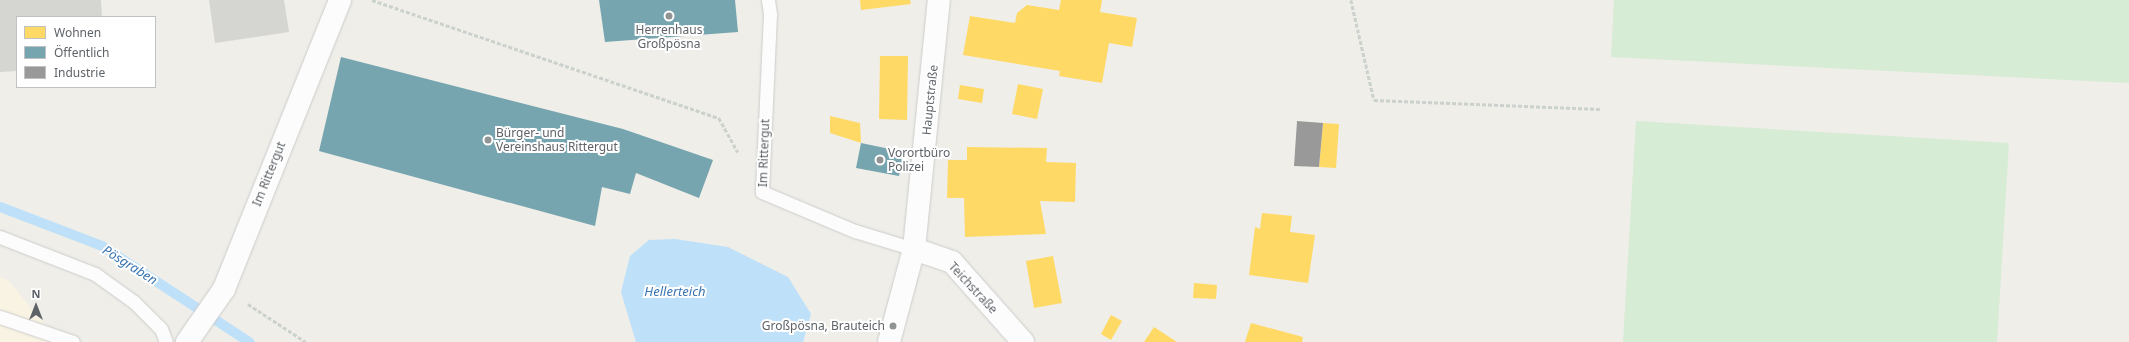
<!DOCTYPE html>
<meta charset="utf-8">
<style>
body{margin:0}
#map{position:relative;width:2129px;height:342px;overflow:hidden;background:#efeee9;font-family:"Noto Sans",sans-serif}
div>[style]{position:absolute}
[style*='--x']{left:calc(var(--x)*1px);top:calc(var(--y)*1px);width:calc(var(--w)*1px);rotate:calc(var(--a)*1deg)}
.commercial>*{inset:0;background:#f8f3e3}
.green>*{inset:0;background:#d6ecd4}
.water>*{inset:0;background:#bee0f8}
.homes>*{inset:0;background:#ffd966}
.public>*{inset:0;background:#76a5af}
.industry>*{inset:0;background:#999}
.stream>*{height:10px;margin:-5px;padding:0 5px;transform-origin:5px;border-radius:5px;background:#bee0f8}
.building>*{inset:0;background:#d5d5d2}
.path>*{height:2.5px;margin-top:-1.25px;transform-origin:0;background:repeating-linear-gradient(90deg,#cbd1cd 0 4px,transparent 0 6px)}
.roads{filter:drop-shadow(0 0 1px #cccccb) drop-shadow(0 0 1px #cccccb)}
.lane>*{height:13px;margin:-6.5px;padding:0 6.5px;transform-origin:6.5px;border-radius:6.5px;background:#fdfcfc}
.street>*{height:22px;margin:-11px;padding:0 11px;transform-origin:11px;border-radius:11px;background:#fdfcfc}
.dots>*{width:11px;height:11px;translate:-50% -50%;box-sizing:border-box;border:2px solid #fff;border-radius:50%}
span{translate:-50% -50%;white-space:nowrap;text-align:center;line-height:1.15;-webkit-text-stroke:4px #fff;paint-order:stroke}
.poi-label{font-size:12px;color:#5e6368}
.left{translate:0 -50%;text-align:left}
.right{translate:-100% -50%;text-align:right}
.street-label{font-size:12px;color:#5e6368}
.water-label{font-size:13px;color:#3a74b1;font-style:italic}
.legend{position:absolute;left:16px;top:16px;width:140px;height:72px;box-sizing:border-box;background:#fff;border:1px solid #bfc1c3;margin:0;padding:5px 7px;list-style:none;font-size:12px;color:#5e6368}
.legend li{display:flex;align-items:center;gap:8px;height:20px}
.legend b{width:20px;border:1px solid #bfc1c3}
.north{position:absolute;left:16px;top:286px;width:40px;height:40px;-webkit-text-stroke:3px #fff;paint-order:stroke;rotate:0deg;font-size:11px;font-weight:700;line-height:16px;text-align:center;color:#5e6368}
.north::after{content:'';display:block;margin:auto;width:14px;height:18px;background:#5e6368;clip-path:polygon(50% 0,100% 100%,50% 72%,0 100%)}
</style>
<div id="map">
<div class="commercial">
<div style="clip-path:polygon(0 277px,8px 280px,59px 342px,0 342px)"></div>
</div>
<div class="green">
<div style="clip-path:polygon(1614px 0,2129px 0,2129px 83px,1611px 57px)"></div>
<div style="clip-path:polygon(1636px 121px,2009px 143px,1997px 342px,1623px 342px)"></div>
</div>
<div class="water">
<div style="clip-path:polygon(675px 239px,728px 247px,788px 277px,811px 314px,803px 342px,636px 342px,621px 292px,630px 256px,649px 240px)"></div>
</div>
<div class="homes">
<div style="clip-path:polygon(860px 0,910px 0,911px 4px,861px 10px)"></div>
<div style="clip-path:polygon(1061px 0,1102px 0,1100px 12px,1137px 18px,1132px 47px,1109px 43px,1102px 83px,1059px 76px,1060px 71px,963px 55px,970px 16px,1015px 23px,1017px 13px,1027px 5px,1059px 10px)"></div>
<div style="clip-path:polygon(880px 56px,908px 56px,907px 120px,879px 119px)"></div>
<div style="clip-path:polygon(1018px 84px,1043px 89px,1037px 119px,1012px 114px)"></div>
<div style="clip-path:polygon(960px 85px,984px 89px,982px 103px,958px 99px)"></div>
<div style="clip-path:polygon(830px 116px,860px 123px,861px 143px,830px 133px)"></div>
<div style="clip-path:polygon(1323px 123px,1339px 124px,1336px 168px,1319px 167px)"></div>
<div style="clip-path:polygon(967px 147px,1047px 148px,1046px 162px,1076px 163px,1075px 202px,1040px 201px,1046px 234px,965px 237px,964px 198px,947px 198px,948px 160px,967px 160px)"></div>
<div style="clip-path:polygon(1262px 213px,1292px 216px,1290px 232px,1315px 235px,1308px 283px,1249px 275px,1255px 227px,1260px 229px)"></div>
<div style="clip-path:polygon(1053px 256px,1062px 303px,1034px 308px,1026px 261px)"></div>
<div style="clip-path:polygon(1194px 283px,1217px 285px,1216px 299px,1193px 298px)"></div>
<div style="clip-path:polygon(1111px 315px,1122px 321px,1111px 340px,1101px 334px)"></div>
<div style="clip-path:polygon(1251px 323px,1303px 337px,1302px 342px,1245px 342px)"></div>
<div style="clip-path:polygon(1154px 327px,1177px 342px,1144px 342px)"></div>
</div>
<div class="public">
<div style="clip-path:polygon(599px 0,735px 0,738px 32px,605px 42px)"></div>
<div style="clip-path:polygon(341px 57px,623px 129px,713px 160px,699px 198px,636px 173px,630px 194px,602px 187px,595px 226px,319px 151px)"></div>
<div style="clip-path:polygon(861px 143px,904px 152px,899px 176px,856px 168px)"></div>
</div>
<div class="industry">
<div style="clip-path:polygon(1297px 121px,1323px 123px,1319px 167px,1294px 166px)"></div>
</div>
<div class="stream">
<div style="--x:0;--y:207;--w:109;--a:20.9"></div>
<div style="--x:102;--y:246;--w:176;--a:33.1"></div>
</div>
<div class="building">
<div style="clip-path:polygon(0 0,101px 0,102px 17px,17px 17px,17px 71px,0 72px)"></div>
<div style="clip-path:polygon(209px 0,284px 0,289px 32px,215px 43px)"></div>
</div>
<div class="path">
<div style="--x:372;--y:0;--w:367;--a:18.8"></div>
<div style="--x:719;--y:118;--w:39;--a:61"></div>
<div style="--x:1351;--y:0;--w:103;--a:77"></div>
<div style="--x:1374;--y:100;--w:226;--a:2.3"></div>
<div style="--x:248;--y:304;--w:69;--a:33.2"></div>
</div>
<div class="roads">
<div class="lane">
<div style="--x:768;--y:0;--w:14;--a:82"></div>
<div style="--x:770;--y:14;--w:178;--a:92.6"></div>
<div style="--x:762;--y:192;--w:101;--a:22.8"></div>
<div style="--x:855;--y:231;--w:62;--a:17"></div>
<div style="--x:0;--y:237;--w:102;--a:21.3"></div>
<div style="--x:95;--y:274;--w:48;--a:35.7"></div>
<div style="--x:134;--y:302;--w:38;--a:45"></div>
<div style="--x:161;--y:329;--w:14;--a:69"></div>
<div style="--x:0;--y:317;--w:77;--a:18.9"></div>
</div>
<div class="street">
<div style="--x:914;--y:249;--w:40;--a:18.9"></div>
<div style="--x:952;--y:262;--w:107;--a:48.4"></div>
<div style="--x:187;--y:342;--w:65;--a:-55.1"></div>
<div style="--x:224;--y:289;--w:311;--a:-68.1"></div>
<div style="--x:889;--y:342;--w:96;--a:-75"></div>
<div style="--x:914;--y:249;--w:250;--a:-84.3"></div>
</div>
</div>
<div class="dots">
<div style="left:669px;top:16px;background:#919495"></div>
<div style="left:488px;top:140px;background:#919495"></div>
<div style="left:880px;top:160px;background:#919495"></div>
<div style="left:893px;top:326px;background:#919495"></div>
</div>
<div class="poi-label">
<span style="left:669px;top:37px">Herrenhaus<br>Großpösna</span>
<span class="left" style="left:496px;top:140px">Bürger- und<br>Vereinshaus Rittergut</span>
<span class="left" style="left:888px;top:160px">Vorortbüro<br>Polizei</span>
<span class="right" style="left:885px;top:326px">Großpösna, Brauteich</span>
</div>
<div class="street-label">
<span style="left:930px;top:100px;rotate:-84deg">Hauptstraße</span>
<span style="left:764px;top:153px;rotate:-88deg">Im Rittergut</span>
<span style="left:269px;top:174px;rotate:-68deg">Im Rittergut</span>
<span style="left:973px;top:288px;rotate:47deg">Teichstraße</span>
</div>
<div class="water-label">
<span style="left:130px;top:265px;rotate:32deg">Pösgraben</span>
<span style="left:675px;top:291px">Hellerteich</span>
</div>
<ul class="legend">
<li><b style="height:11px;background:#ffd966"></b>Wohnen</li>
<li><b style="height:11px;background:#76a5af"></b>Öffentlich</li>
<li><b style="height:11px;background:#999"></b>Industrie</li>
</ul>
<div class="north">N</div>
</div>
